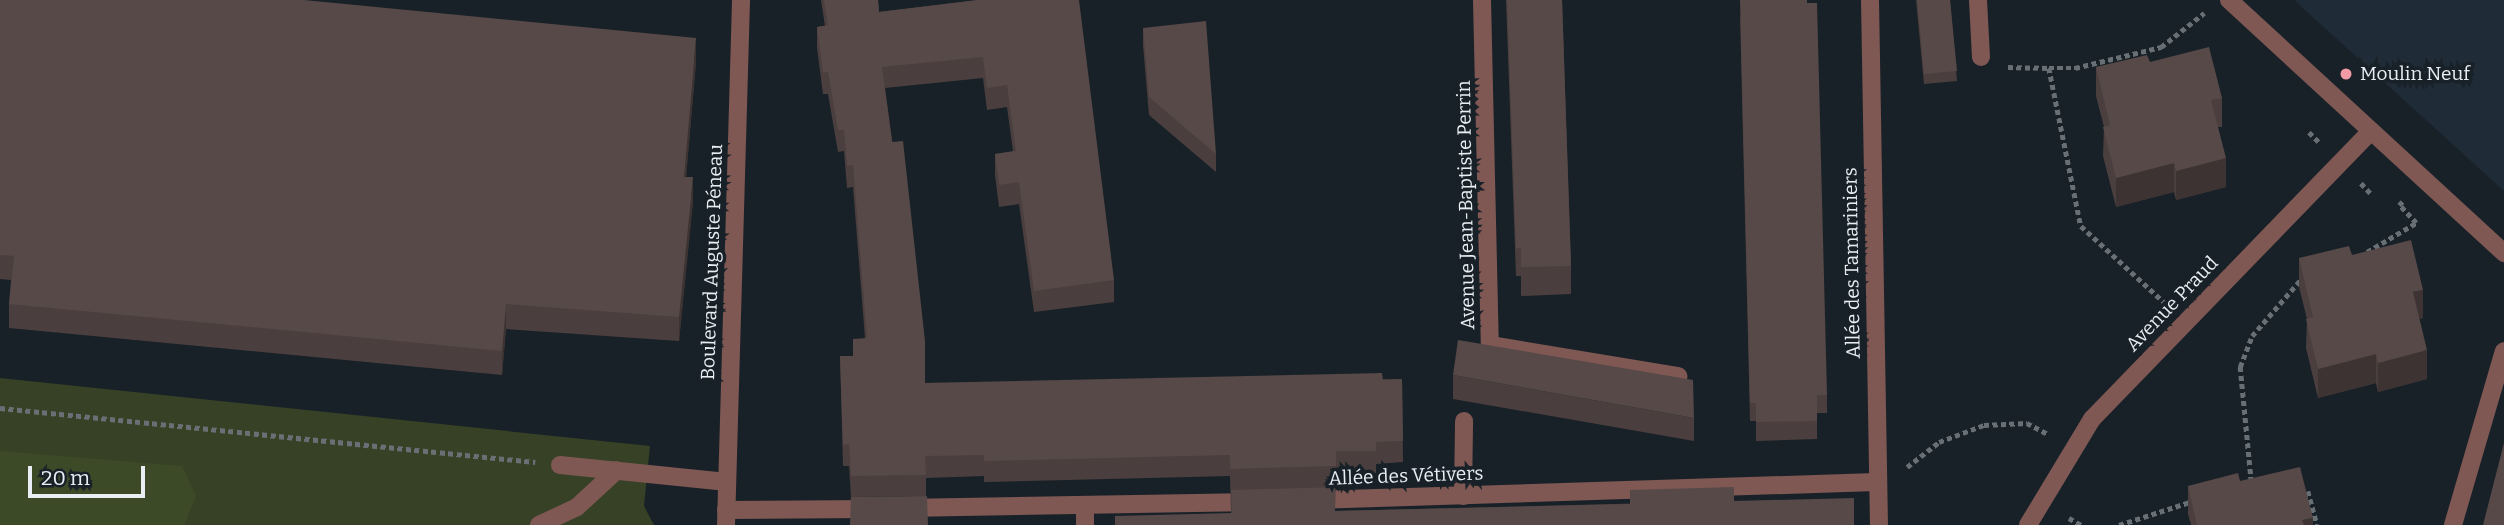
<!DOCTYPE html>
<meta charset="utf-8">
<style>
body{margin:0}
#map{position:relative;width:2504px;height:525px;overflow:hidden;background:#192128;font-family:Bitter,serif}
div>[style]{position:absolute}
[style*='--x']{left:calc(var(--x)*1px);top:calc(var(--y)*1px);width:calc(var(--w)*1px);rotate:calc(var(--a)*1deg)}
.built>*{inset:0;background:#1f2b37}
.green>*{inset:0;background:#364126}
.forest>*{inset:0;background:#3c4a28}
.path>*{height:4.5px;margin-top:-2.25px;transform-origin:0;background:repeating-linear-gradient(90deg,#686f75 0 5px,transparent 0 8.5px)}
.service>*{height:18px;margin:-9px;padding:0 9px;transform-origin:9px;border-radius:9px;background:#7f5854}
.minor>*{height:18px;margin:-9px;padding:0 9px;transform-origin:9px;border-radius:9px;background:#7f5854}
.tertiary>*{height:18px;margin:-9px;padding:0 9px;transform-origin:9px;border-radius:9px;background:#7f5854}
.wall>*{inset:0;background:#4a3f3e}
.shaded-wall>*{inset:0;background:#3c3332}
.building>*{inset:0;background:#564948}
.dots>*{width:19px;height:19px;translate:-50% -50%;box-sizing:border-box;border:4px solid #192128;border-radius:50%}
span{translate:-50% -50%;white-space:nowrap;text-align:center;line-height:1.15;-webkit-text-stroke:7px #192128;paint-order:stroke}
.poi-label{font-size:19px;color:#e9eef4}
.left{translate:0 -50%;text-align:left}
.street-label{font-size:19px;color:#e9eef4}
.scale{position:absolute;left:28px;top:466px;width:117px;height:32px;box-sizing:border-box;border:4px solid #e9eef4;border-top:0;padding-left:9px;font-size:21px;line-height:24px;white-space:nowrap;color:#e9eef4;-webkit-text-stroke:5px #192128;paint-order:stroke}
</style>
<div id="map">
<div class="built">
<div style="clip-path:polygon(2295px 0,2504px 0,2504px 191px,2304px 9px)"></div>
</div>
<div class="green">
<div style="clip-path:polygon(0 378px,650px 446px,644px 506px,654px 525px,0 525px)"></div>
</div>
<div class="forest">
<div style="clip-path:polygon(0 451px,182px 466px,196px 496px,184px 525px,0 525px)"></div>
</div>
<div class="path">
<div style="--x:2008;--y:67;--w:41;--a:1.4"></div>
<div style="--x:2049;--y:68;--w:161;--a:78.6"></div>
<div style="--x:2081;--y:226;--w:115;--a:42.5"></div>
<div style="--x:2049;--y:68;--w:26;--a:0"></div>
<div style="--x:2075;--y:68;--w:89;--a:-13.7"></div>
<div style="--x:2161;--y:47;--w:55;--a:-38.3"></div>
<div style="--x:2309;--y:132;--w:16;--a:45"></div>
<div style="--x:2361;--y:183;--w:16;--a:47"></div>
<div style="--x:2367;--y:252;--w:57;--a:-30.6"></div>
<div style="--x:2416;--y:223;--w:25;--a:-133"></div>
<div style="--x:2399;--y:205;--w:7;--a:-45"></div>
<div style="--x:0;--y:408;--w:538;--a:5.76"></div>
<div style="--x:1907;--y:467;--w:41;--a:-38"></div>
<div style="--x:1939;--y:442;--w:48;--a:-20.7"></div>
<div style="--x:1984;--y:425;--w:43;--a:-2.7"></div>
<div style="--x:2027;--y:423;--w:24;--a:28"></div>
<div style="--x:2251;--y:482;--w:116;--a:-95.5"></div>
<div style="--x:2240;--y:367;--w:33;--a:-69"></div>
<div style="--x:2252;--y:336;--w:77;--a:-49.2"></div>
<div style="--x:2300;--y:490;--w:8;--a:7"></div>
<div style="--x:2308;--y:491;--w:35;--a:75"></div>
<div style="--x:2069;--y:518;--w:14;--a:30"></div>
<div style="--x:2119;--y:525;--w:78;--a:-18"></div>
</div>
<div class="service">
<div style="--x:1978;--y:0;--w:57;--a:87"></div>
<div style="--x:560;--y:465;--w:168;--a:5.8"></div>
<div style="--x:1463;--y:496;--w:75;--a:-89.2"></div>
<div style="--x:539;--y:525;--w:42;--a:-25.3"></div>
<div style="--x:577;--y:507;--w:54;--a:-42.8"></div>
<div style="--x:2453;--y:525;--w:181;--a:-73.7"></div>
</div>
<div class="minor">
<div style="--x:1482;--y:0;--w:345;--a:88.7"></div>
<div style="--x:1490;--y:345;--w:191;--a:9.4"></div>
<div style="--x:1870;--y:0;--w:525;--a:89.02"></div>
<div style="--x:2229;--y:0;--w:374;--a:42.6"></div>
<div style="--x:1314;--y:500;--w:562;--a:-1.83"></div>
<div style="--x:1085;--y:507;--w:18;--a:90"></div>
<div style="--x:904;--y:508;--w:350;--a:-1"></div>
<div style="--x:726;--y:510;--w:147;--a:-0.4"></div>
<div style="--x:2028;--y:525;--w:124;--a:-58.9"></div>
<div style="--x:2092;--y:419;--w:401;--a:-45.9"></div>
</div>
<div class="tertiary">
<div style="--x:726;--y:525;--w:525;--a:-88.36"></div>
</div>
<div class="wall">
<div style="clip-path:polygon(0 0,696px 62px,686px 177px,693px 201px,679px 341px,506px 329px,502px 375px,9px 328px,9px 304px,11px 280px,0 279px)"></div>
<div style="clip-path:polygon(821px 0,878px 0,879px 12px,978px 0,1114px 280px,1114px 302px,1034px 312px,1019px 204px,999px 207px,995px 175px,995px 154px,1013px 151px,1007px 107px,987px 110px,983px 78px,885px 88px,925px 383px,1402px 379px,1403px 462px,1376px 464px,1376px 473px,1336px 473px,1335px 511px,1734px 501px,1854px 525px,1231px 513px,1230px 476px,984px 482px,984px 476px,926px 478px,926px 496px,851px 497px,849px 466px,843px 466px,840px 356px,853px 356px,865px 338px,853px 187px,847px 188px,844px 151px,838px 152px,828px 94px,823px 94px,817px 48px,817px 27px,825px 26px)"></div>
<div style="clip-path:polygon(1506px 0,1562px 0,1571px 266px,1571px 294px,1521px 296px,1521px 276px,1516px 276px)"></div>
<div style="clip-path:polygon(1916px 0,1950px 0,1957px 81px,1924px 84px)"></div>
<div style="clip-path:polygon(1740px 15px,1827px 395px,1827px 413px,1817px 413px,1817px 439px,1756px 441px,1756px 421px,1750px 421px)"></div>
<div style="clip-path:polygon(1143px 28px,1216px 154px,1216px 172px,1149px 115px,1143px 45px)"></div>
<div style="clip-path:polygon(2150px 62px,2222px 98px,2222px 127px,2218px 127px,2226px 187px,2176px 200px,2174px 192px,2116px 207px,2103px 156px,2104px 127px,2096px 96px,2096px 67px)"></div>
<div style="clip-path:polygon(2352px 255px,2423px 318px,2419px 319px,2427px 379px,2378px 392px,2376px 383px,2318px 398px,2306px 348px,2307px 319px,2299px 287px,2299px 258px)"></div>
<div style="clip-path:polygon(1453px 375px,1694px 418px,1694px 441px,1453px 399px)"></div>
<div style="clip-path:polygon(2240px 481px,2313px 525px,2191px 525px,2188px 514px,2188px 486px)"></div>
</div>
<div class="shaded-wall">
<div style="clip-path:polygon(696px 38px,696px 62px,684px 201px,684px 177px)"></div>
<div style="clip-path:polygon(2226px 158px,2226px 187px,2176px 200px,2176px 171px)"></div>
<div style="clip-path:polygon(2174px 163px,2174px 192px,2116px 207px,2116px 178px)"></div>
<div style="clip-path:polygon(693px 177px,693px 201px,679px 341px,679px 317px)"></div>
<div style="clip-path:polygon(2423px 290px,2423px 318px,2413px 321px,2413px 292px)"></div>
<div style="clip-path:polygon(506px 304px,506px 329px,502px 375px,502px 351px)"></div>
<div style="clip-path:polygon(2427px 350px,2427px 379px,2378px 392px,2378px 363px)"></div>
<div style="clip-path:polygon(2376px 354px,2376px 383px,2318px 398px,2318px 369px)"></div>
<div style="clip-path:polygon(2313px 518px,2313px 525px,2302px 525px,2302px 520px)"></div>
</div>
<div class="building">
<div style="clip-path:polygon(0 0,304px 0,696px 38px,684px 177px,693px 177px,679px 317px,506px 304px,502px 351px,9px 304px,14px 256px,0 255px)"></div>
<div style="clip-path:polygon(824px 0,878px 0,879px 12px,978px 0,1079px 0,1114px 280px,1034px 291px,1019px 182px,999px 185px,995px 154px,1016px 151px,1007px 85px,987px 88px,983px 57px,882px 67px,892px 142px,903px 141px,925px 341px,925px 383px,1382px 373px,1383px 380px,1402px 379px,1403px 441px,1376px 442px,1376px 451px,1336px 451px,1336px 466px,1230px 469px,1230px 455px,984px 461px,984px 455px,925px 456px,926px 475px,851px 476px,849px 444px,843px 445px,840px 356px,853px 356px,853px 339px,867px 338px,853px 165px,847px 166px,844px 130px,838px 130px,828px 72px,823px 73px,817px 27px,828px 25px)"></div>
<div style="clip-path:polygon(1507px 0,1562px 0,1571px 266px,1521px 267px,1521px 248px,1516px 248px)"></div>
<div style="clip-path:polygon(1740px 0,1807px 0,1807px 3px,1817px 3px,1827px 395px,1817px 395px,1817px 421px,1756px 422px,1756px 403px,1750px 403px)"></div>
<div style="clip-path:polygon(1917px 0,1950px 0,1957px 71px,1924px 74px)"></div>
<div style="clip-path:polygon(1206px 21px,1216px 154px,1149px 97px,1143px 28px)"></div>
<div style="clip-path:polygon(2209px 47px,2222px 98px,2211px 100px,2226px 158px,2176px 171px,2174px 163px,2116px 178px,2103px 127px,2110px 125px,2096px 67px,2147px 55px,2150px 62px)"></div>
<div style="clip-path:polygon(2411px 240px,2423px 290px,2413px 292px,2427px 350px,2378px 363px,2376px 354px,2318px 369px,2306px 319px,2313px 317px,2299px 258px,2349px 246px,2352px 255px)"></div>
<div style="clip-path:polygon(1458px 340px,1693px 380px,1694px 418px,1453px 375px)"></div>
<div style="clip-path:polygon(2504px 443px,2504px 525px,2483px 525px)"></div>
<div style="clip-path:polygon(2300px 467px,2313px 518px,2302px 520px,2304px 525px,2197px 525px,2188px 486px,2238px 473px,2240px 481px)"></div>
<div style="clip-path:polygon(1335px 487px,1335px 511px,1630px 504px,1630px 490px,1734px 487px,1734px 501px,1854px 498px,1854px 525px,1115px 525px,1115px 516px,1232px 513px,1231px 490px)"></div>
<div style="clip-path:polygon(927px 496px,928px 525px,850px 525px,851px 497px)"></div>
</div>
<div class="dots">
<div style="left:2346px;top:74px;background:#f39aa7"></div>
</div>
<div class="poi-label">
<span class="left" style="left:2360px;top:74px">Moulin Neuf</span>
</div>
<div class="street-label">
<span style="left:1466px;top:205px;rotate:-91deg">Avenue Jean-Baptiste Perrin</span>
<span style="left:712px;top:262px;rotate:-88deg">Boulevard Auguste Péneau</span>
<span style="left:1852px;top:263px;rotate:-91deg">Allée des Tamariniers</span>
<span style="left:2172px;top:304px;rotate:-46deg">Avenue Praud</span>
<span style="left:1406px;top:476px;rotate:-2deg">Allée des Vétivers</span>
</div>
<div class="scale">20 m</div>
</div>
